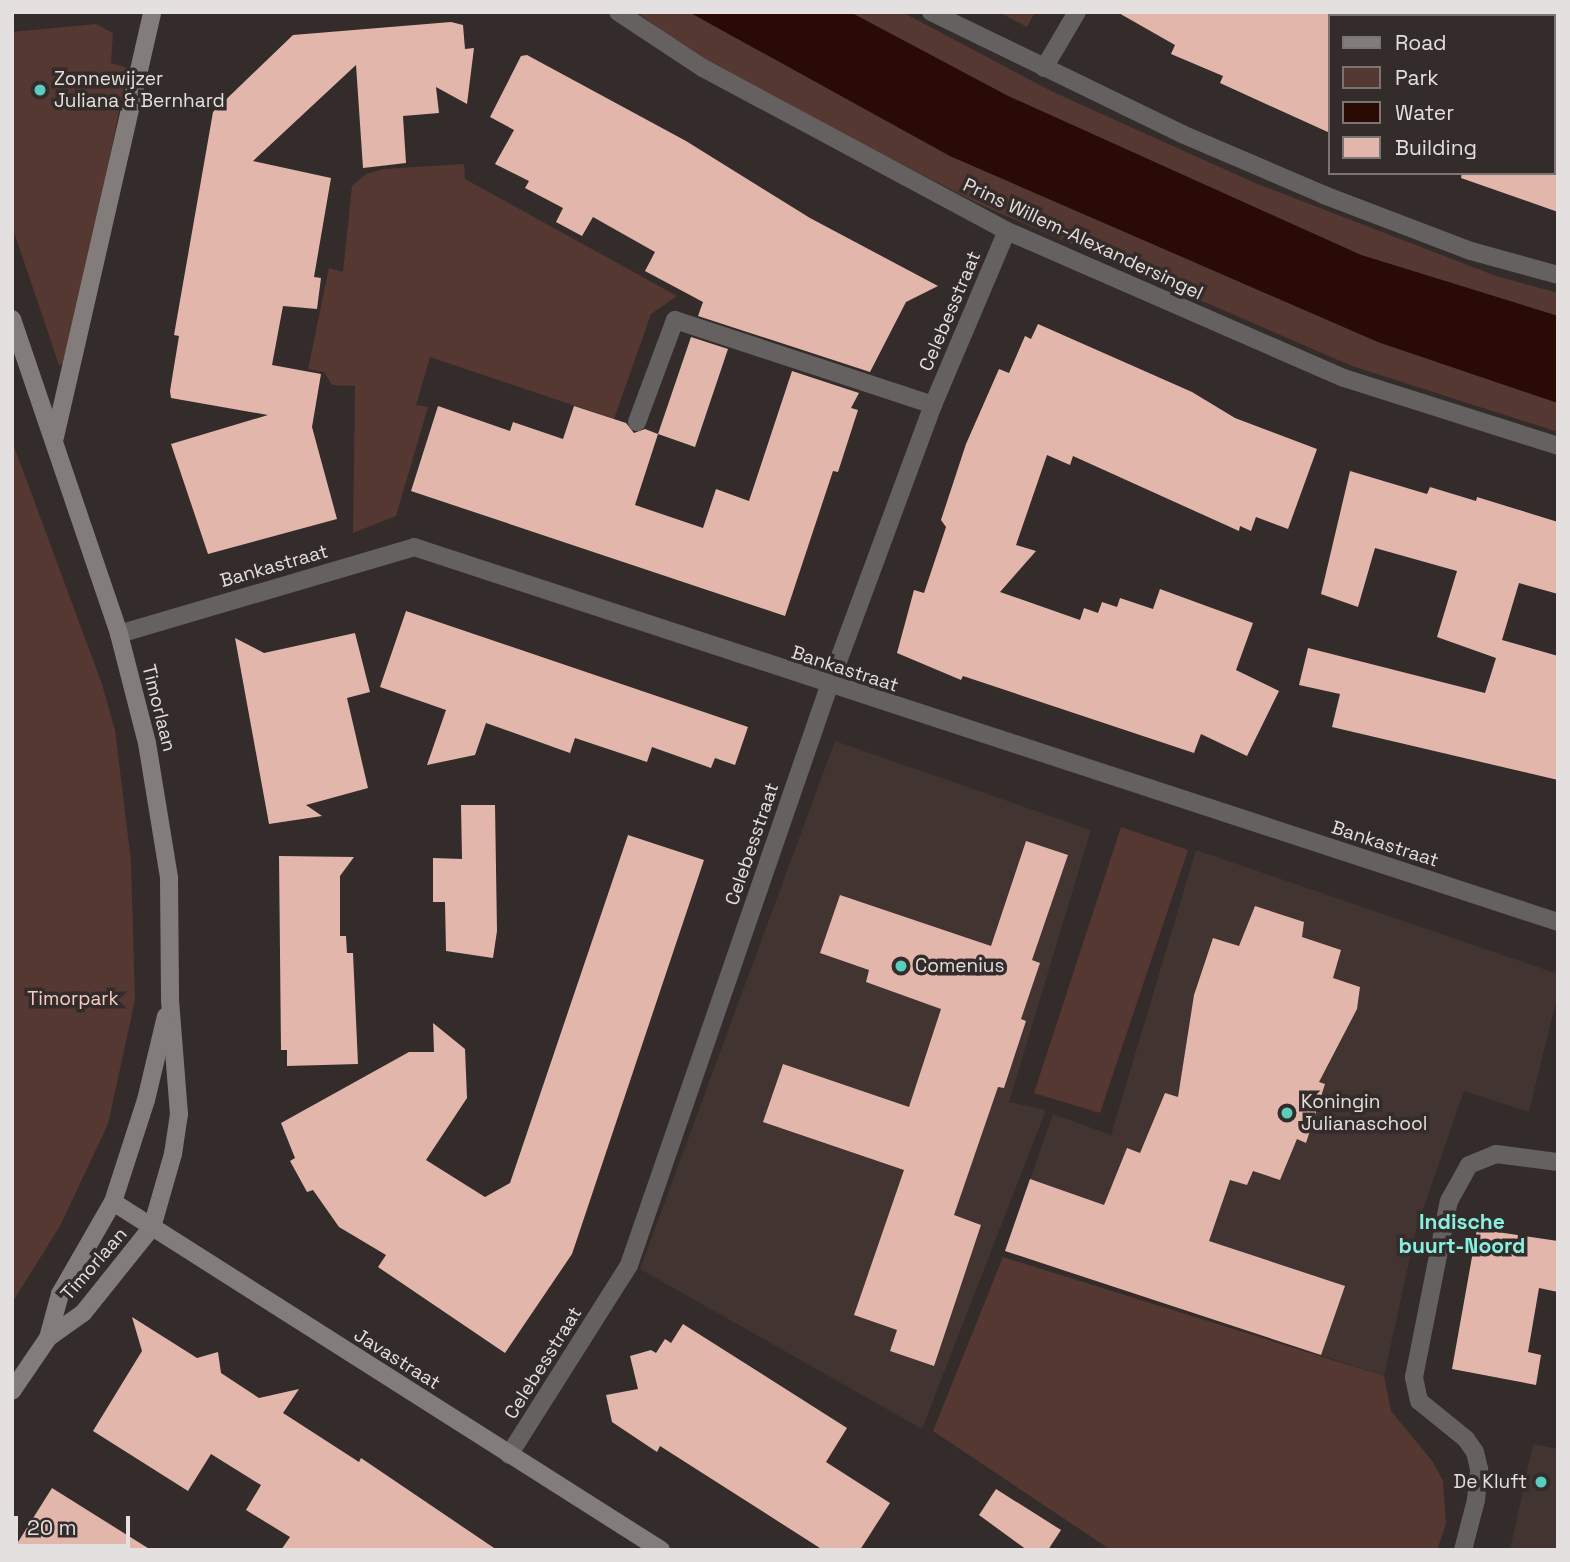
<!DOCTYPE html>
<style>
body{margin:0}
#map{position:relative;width:1570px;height:1562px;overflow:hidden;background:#332c2a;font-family:"Space Grotesk",sans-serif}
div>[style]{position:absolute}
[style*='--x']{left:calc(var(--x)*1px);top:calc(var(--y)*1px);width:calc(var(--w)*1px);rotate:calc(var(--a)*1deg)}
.built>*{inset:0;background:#423431}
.green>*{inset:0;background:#553831}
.water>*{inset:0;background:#290a04}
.building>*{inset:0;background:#e3b6ab}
.lane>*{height:18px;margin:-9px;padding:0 9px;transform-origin:9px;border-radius:9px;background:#646160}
.street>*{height:18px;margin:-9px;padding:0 9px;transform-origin:9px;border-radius:9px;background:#646160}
.secondary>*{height:18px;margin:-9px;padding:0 9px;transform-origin:9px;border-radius:9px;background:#827d7b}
.dots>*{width:19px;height:19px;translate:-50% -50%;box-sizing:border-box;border:4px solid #332c2a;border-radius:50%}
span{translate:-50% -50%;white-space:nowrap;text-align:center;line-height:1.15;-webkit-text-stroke:7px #332c2a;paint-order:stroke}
.poi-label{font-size:19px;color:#e4e0df}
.left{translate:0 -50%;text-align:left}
.right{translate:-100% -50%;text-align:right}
.street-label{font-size:19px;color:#e4e0df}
.park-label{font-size:19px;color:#f7ccc2}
.neighbourhood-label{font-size:21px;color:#88f0e0;font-weight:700}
.frame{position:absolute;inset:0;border:14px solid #e4e0df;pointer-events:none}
.legend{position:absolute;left:1328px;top:14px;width:228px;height:161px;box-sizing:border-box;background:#332c2a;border:2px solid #7a7472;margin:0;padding:9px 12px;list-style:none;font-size:21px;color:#e4e0df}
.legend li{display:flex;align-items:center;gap:14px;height:35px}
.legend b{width:35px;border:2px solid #7a7472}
.scale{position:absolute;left:14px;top:1516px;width:116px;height:32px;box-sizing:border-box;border:4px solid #e4e0df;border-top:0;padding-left:9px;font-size:21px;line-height:24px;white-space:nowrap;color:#e4e0df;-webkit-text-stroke:5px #332c2a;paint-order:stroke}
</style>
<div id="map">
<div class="built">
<div style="clip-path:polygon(835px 741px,1091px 830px,1009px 1102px,1046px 1110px,922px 1429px,640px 1269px)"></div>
<div style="clip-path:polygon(1196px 850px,1558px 974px,1558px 993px,1529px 1112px,1464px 1091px,1416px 1230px,1384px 1376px,1005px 1251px,1053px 1114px,1111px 1135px)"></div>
<div style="clip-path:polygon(1533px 1444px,1558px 1449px,1558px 1550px,1510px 1550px)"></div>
</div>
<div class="green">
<div style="clip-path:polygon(637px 12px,689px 12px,950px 156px,1378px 342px,1558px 403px,1558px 432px,1352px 366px,979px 204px,702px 61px)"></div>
<div style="clip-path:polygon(850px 12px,902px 12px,1053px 92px,1255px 183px,1496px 276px,1558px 293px,1558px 316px,1361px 255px,1008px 96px)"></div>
<div style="clip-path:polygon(999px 12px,1035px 12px,1027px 27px)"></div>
<div style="clip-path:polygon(96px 24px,113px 33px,111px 63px,128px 68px,67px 362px,59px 365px,12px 226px,12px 32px)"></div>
<div style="clip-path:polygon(464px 164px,465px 179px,677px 296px,651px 314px,614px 419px,430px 357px,416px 405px,428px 407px,396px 516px,353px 533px,355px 386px,332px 385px,324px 372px,308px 369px,329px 268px,343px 272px,352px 186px,366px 174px,384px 169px)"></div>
<div style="clip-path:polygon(12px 441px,102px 684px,115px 730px,131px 861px,135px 1000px,108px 1124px,60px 1226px,12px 1303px)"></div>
<div style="clip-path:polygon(1121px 827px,1188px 850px,1100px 1113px,1034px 1093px)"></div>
<div style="clip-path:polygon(1003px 1257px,1384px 1376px,1391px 1411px,1433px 1462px,1443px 1481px,1446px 1524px,1437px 1550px,1111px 1550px,933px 1431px)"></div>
</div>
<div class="water">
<div style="clip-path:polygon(689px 12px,850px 12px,1008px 96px,1361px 255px,1558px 316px,1558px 403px,1378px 342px,950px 156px)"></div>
</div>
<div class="building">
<div style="clip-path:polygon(1117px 12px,1330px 12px,1330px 133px,1220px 83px,1223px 76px,1171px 54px,1175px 45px)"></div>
<div style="clip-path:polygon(451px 22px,463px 25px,465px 49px,474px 48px,467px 104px,436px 87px,439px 113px,403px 116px,406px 163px,363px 168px,356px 65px,253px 161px,331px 178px,314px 277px,321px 278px,317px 309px,283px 306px,272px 365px,321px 374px,312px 427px,337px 519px,208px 554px,171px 444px,268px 415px,171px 398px,170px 391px,179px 336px,174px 335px,213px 112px,293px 35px)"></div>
<div style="clip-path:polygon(527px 55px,686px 141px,810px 218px,938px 286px,906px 302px,870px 372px,698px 316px,703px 302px,645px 271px,655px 252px,593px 217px,582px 236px,556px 222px,563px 208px,525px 188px,529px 181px,495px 164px,514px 130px,490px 117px,521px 56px)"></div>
<div style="clip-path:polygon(1462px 173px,1558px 173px,1558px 212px,1461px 178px)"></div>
<div style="clip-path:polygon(1038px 324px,1192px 392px,1235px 418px,1317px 449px,1288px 529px,1256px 517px,1251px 531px,1240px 526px,1239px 531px,1073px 456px,1070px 465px,1047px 455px,1016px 545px,1036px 551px,1000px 592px,1080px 620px,1084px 608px,1098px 613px,1102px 602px,1117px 607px,1120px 598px,1153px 609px,1160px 589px,1253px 623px,1236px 670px,1279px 691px,1247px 756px,1201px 734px,1194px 753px,963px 676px,961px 680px,897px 653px,914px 590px,924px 593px,946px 527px,941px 520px,966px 444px,999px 369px,1009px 373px,1025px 336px,1031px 339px)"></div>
<div style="clip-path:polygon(691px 337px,728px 349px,695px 447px,658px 434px,635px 505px,703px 528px,716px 489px,749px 501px,792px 371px,859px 393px,851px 408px,858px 410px,838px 472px,833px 471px,785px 616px,411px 491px,438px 406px,510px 431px,513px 422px,563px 439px,574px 406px,626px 423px,634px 433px,645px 429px,658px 434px)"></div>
<div style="clip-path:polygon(1350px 471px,1427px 494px,1430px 487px,1476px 501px,1477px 497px,1558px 522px,1558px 594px,1519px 583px,1502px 640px,1558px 656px,1558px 780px,1332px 727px,1340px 694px,1299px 685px,1308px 648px,1485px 693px,1496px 658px,1437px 637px,1457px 571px,1375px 548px,1358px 607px,1321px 594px)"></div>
<div style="clip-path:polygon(406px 611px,748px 727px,735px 765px,715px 758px,711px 768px,652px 747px,647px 762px,575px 738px,570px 753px,486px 723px,475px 755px,427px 765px,446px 710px,380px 687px)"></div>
<div style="clip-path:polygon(355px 633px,370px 692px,347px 698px,368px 788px,306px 805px,322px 816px,269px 824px,235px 638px,264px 653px)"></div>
<div style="clip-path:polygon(461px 805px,495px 805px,497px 931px,493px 958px,446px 951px,445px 902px,433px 902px,433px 858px,462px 859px)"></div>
<div style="clip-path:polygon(628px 835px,704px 860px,572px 1254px,505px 1353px,378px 1267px,386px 1255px,339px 1227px,313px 1190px,307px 1192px,290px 1161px,295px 1158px,281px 1123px,409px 1052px,434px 1052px,433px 1023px,465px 1049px,467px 1098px,426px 1160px,485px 1197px,510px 1183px)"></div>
<div style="clip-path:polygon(1026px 841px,1068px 855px,1032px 960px,1040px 963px,1021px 1019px,1026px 1021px,1004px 1088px,998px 1087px,954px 1215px,981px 1225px,934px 1366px,890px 1351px,897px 1330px,854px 1315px,904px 1170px,763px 1122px,783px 1064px,909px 1107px,941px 1009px,866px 982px,869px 970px,820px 953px,840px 895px,991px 946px)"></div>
<div style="clip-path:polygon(279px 856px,354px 857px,340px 876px,340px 936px,346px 936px,347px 953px,353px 953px,358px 1064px,287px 1066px,287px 1050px,281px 1050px)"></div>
<div style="clip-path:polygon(1255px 906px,1304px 922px,1302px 937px,1341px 950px,1333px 978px,1360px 987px,1357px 1009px,1319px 1082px,1325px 1084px,1306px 1143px,1297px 1139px,1280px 1180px,1253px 1171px,1247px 1185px,1230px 1180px,1209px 1241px,1345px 1286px,1321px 1355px,1005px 1251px,1030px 1179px,1104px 1205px,1127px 1148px,1140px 1153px,1165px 1093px,1178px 1097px,1194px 995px,1213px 938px,1239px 946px)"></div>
<div style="clip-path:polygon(1477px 1229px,1558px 1241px,1558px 1292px,1539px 1288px,1528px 1352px,1541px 1355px,1536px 1385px,1452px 1369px)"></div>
<div style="clip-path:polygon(132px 1317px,197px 1358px,218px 1352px,221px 1373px,259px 1398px,299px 1389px,283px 1413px,359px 1462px,361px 1458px,497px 1550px,281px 1550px,290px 1537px,246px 1510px,261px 1485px,211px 1454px,188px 1491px,93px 1431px,142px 1351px)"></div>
<div style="clip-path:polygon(683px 1324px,847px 1428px,826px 1462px,890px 1503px,860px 1550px,823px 1550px,660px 1446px,657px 1452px,612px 1422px,606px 1395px,638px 1389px,630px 1356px,651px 1350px,656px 1353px,665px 1339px,671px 1343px)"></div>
<div style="clip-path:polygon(52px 1488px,151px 1550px,13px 1550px)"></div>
<div style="clip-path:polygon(996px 1489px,1061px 1530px,1048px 1550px,1027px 1550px,979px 1515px)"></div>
</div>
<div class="lane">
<div style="--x:637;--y:422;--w:109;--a:-69.6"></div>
<div style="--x:675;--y:320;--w:272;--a:18.2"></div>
</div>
<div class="street">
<div style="--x:618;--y:12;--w:102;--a:33.4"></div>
<div style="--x:703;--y:68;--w:345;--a:28.2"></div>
<div style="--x:1007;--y:231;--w:368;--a:23.6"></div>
<div style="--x:1344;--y:378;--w:225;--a:17.6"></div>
<div style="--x:931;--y:12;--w:279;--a:25.9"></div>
<div style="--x:1182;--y:134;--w:155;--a:23.2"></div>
<div style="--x:1324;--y:195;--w:157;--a:20.9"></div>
<div style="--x:1471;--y:251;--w:90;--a:15.4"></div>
<div style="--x:1531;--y:12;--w:13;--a:18"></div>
<div style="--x:1044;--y:68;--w:65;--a:-59.5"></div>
<div style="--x:119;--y:634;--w:308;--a:-16.4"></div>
<div style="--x:414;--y:547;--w:1204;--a:18.15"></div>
<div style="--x:509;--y:1455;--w:225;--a:-57.7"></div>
<div style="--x:629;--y:1265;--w:613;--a:-70.94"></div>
<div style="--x:829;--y:686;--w:300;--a:-69.7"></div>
<div style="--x:933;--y:405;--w:189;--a:-67"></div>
<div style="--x:1463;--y:1550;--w:52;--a:-75.4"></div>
<div style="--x:1476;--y:1500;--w:31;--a:-84"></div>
<div style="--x:1479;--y:1469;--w:17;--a:-103"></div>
<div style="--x:1475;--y:1452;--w:16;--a:-125"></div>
<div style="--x:1466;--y:1439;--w:60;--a:-141"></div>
<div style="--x:1419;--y:1401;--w:25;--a:-102"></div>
<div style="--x:1414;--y:1377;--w:179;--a:-78.8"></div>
<div style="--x:1449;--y:1201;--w:41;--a:-60.9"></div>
<div style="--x:1469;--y:1165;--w:29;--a:-22"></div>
<div style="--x:1496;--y:1154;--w:63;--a:7.4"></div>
</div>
<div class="secondary">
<div style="--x:12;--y:319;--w:333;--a:71.2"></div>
<div style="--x:119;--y:634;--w:113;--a:75.6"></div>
<div style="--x:147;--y:743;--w:137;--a:80.7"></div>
<div style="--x:169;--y:878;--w:122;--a:89.5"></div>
<div style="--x:170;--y:1000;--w:114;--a:85.5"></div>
<div style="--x:179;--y:1114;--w:40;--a:98.5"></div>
<div style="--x:173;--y:1154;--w:76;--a:106"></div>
<div style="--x:152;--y:1227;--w:110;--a:128.7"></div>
<div style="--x:83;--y:1313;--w:43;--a:144.5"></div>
<div style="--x:55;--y:437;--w:436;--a:-77.1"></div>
<div style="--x:113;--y:1202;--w:649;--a:32.42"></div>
<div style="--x:12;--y:1391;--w:64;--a:-55.8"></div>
<div style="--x:48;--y:1338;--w:46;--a:-74.7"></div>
<div style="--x:60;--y:1294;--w:106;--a:-60.1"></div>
<div style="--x:113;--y:1202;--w:107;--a:-72.1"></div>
<div style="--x:146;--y:1100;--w:86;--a:-76.6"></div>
</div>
<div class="dots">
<div style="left:40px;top:90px;background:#59cebe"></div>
<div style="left:901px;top:966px;background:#59cebe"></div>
<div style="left:1287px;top:1113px;background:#59cebe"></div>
<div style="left:1541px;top:1482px;background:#59cebe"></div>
</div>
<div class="poi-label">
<span class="left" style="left:54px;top:90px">Zonnewijzer<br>Juliana &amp; Bernhard</span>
<span class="left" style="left:915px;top:966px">Comenius</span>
<span class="left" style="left:1301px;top:1113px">Koningin<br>Julianaschool</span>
<span class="right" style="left:1527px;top:1482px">De Kluft</span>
</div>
<div class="street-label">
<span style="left:1083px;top:239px;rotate:25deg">Prins Willem-Alexandersingel</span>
<span style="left:950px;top:311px;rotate:-67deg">Celebesstraat</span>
<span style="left:274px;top:566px;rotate:-16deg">Bankastraat</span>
<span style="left:845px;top:669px;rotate:18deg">Bankastraat</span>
<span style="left:159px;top:708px;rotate:76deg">Timorlaan</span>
<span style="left:752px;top:844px;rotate:-71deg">Celebesstraat</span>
<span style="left:1385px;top:844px;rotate:18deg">Bankastraat</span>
<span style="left:94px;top:1264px;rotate:-49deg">Timorlaan</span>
<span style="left:397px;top:1359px;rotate:32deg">Javastraat</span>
<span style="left:543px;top:1363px;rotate:-58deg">Celebesstraat</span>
</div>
<div class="park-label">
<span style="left:73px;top:999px">Timorpark</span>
</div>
<div class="neighbourhood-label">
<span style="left:1462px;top:1234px">Indische<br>buurt-Noord</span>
</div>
<div class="frame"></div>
<ul class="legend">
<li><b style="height:9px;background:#827d7b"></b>Road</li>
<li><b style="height:19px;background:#553831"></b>Park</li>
<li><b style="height:19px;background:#290a04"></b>Water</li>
<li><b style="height:19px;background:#e3b6ab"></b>Building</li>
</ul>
<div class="scale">20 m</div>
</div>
